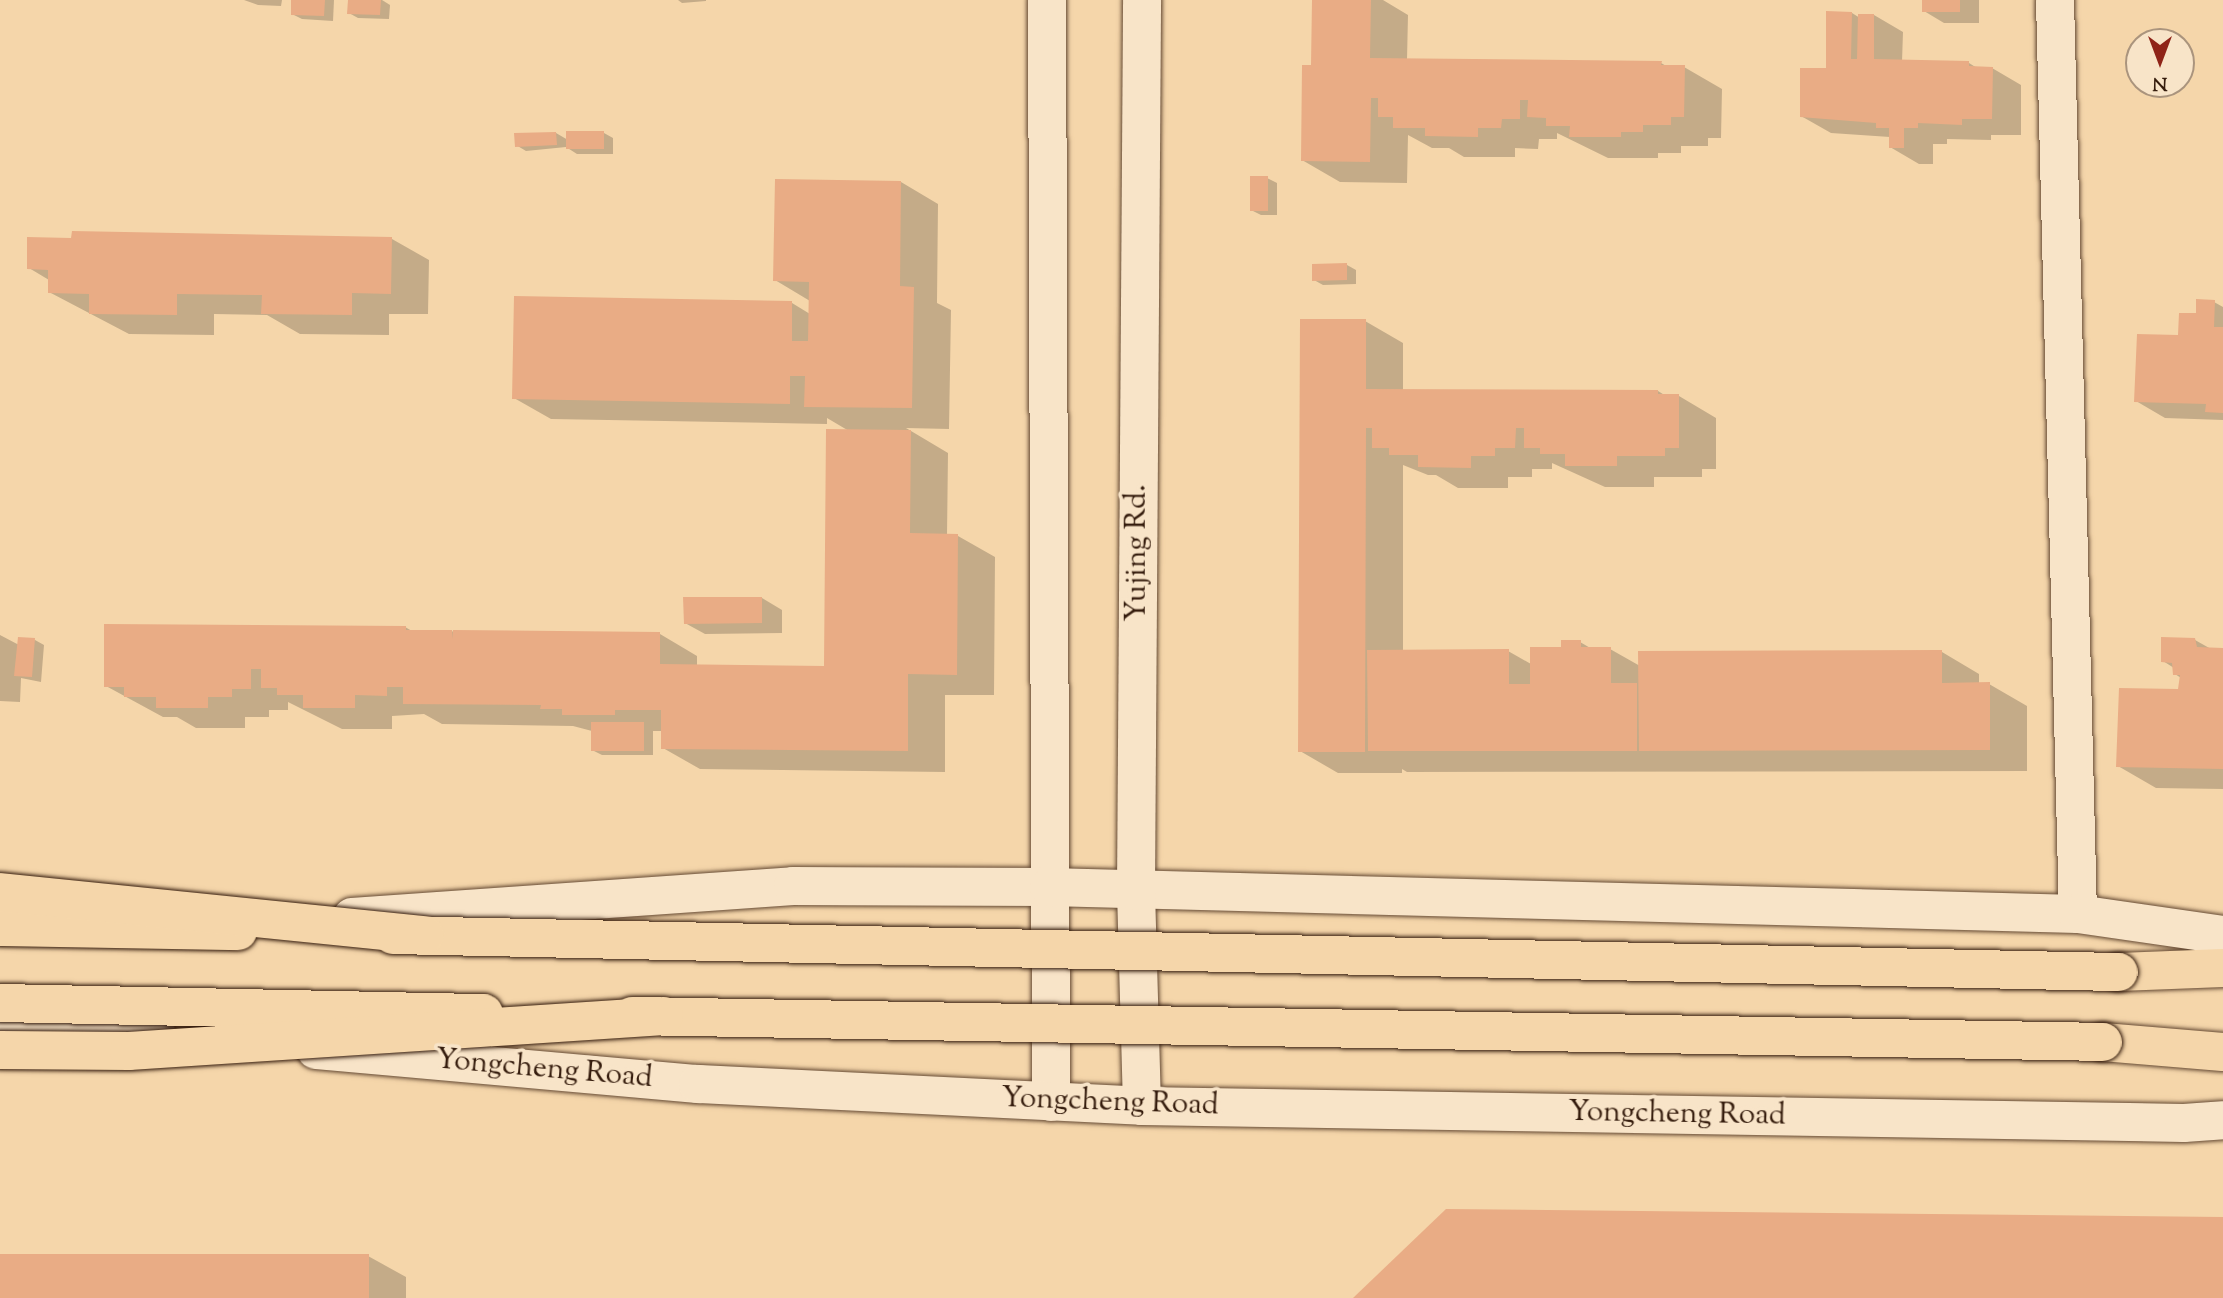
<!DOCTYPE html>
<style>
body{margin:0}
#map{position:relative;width:2223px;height:1298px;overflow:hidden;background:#f5d6aa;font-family:"Sorts Mill Goudy",serif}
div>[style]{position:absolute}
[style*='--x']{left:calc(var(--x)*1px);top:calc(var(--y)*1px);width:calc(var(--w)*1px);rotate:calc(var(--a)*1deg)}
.shadow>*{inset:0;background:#0003}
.building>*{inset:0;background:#e9ac85}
.roads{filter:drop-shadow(0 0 2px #654a34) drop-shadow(0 0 2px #654a34)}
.minor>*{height:38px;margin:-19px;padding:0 19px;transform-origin:19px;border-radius:19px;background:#f8e4c8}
.major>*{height:38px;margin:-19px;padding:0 19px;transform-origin:19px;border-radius:19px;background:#f5d6aa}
.bridges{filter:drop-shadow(0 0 2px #351c0d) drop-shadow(0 0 2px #351c0d)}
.major-bridge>*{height:38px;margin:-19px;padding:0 19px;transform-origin:19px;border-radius:19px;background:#f5d6aa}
.highway-bridge>*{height:38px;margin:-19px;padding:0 19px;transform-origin:19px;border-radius:19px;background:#f5d6aa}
span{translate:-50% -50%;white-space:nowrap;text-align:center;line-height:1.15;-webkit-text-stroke:7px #f8e4c8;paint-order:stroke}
.street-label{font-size:30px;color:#351c0d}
.north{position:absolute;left:2125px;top:28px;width:70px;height:70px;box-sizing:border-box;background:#f8e4c8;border:2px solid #aa947d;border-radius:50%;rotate:180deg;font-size:19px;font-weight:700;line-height:28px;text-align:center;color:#351c0d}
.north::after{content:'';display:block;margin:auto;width:24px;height:32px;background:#8f2418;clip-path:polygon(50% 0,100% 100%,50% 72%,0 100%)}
</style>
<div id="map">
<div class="shadow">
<div style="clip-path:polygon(244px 0,282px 0,281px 6px,258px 5px)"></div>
<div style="clip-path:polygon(293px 0,334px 0,333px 21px,302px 19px,292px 14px)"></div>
<div style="clip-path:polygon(350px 0,382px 0,390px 5px,389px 19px,358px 18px,349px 13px)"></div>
<div style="clip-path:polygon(678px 0,706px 0,706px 1px,682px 3px)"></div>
<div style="clip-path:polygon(1313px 0,1383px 0,1408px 15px,1407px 60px,1661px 63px,1668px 67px,1684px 67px,1722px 89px,1721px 138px,1708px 138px,1708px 146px,1681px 146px,1681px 153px,1658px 153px,1658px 158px,1608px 158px,1557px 133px,1557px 139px,1539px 139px,1538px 149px,1515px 148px,1515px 157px,1464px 157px,1449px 148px,1432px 148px,1408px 135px,1407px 183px,1340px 182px,1302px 160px,1313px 67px)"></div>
<div style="clip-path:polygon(1924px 0,1979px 0,1979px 23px,1944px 23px,1924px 11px)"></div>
<div style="clip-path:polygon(1852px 13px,1860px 18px,1874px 15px,1903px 32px,1902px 62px,1969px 63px,1977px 68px,1992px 68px,2021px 85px,2021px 135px,1991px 135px,1991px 140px,1947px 139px,1947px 144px,1933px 144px,1933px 164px,1919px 164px,1890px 147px,1890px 137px,1831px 133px,1801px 116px,1828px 70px)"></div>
<div style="clip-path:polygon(556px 133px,568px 140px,604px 133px,613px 138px,613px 154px,577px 154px,566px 147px,526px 151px,516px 145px)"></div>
<div style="clip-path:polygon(1267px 178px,1277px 183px,1277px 215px,1261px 215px,1251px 210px)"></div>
<div style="clip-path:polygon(777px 181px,901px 182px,938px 204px,937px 303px,951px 310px,949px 429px,906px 428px,948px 453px,947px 536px,958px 536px,995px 557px,994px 695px,945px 695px,945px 772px,700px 769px,663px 748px,663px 731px,653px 731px,653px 755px,602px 755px,592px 750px,592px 731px,573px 726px,442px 724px,424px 714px,392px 716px,392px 729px,342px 729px,288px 702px,288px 710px,269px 710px,269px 717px,245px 717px,245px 728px,196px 728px,177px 717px,163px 717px,106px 686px,405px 627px,412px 631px,660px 634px,697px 656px,697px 666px,826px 667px,849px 431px,827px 418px,827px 424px,551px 419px,514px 398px,792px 303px,810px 314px,810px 301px,775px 280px)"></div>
<div style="clip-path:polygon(392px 239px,429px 260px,428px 314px,389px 314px,389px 335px,300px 334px,267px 315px,214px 314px,214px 335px,129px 334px,49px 292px,49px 280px,29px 268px)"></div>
<div style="clip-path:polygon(1347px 265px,1356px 270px,1356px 284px,1323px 285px,1314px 280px)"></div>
<div style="clip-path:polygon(2214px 302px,2223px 307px,2223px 420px,2165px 418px,2136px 401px,2180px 337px,2197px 315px)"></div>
<div style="clip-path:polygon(1365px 321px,1403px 343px,1403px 391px,1658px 391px,1666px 396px,1679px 396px,1716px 418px,1716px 469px,1702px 469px,1702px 477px,1654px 477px,1654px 487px,1605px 487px,1552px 463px,1552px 469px,1532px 469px,1532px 477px,1508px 477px,1508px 488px,1458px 488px,1436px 475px,1428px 475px,1403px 465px,1403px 651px,1508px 651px,1531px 664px,1580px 642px,1592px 649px,1610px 649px,1640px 666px,1942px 652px,1979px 674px,1979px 684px,1989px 684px,2027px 706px,2027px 771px,1407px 772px,1402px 769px,1402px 773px,1338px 773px,1300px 751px)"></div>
<div style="clip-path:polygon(762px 598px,782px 610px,782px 633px,705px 634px,685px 623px)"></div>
<div style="clip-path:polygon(0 635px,19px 645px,35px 640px,44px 645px,41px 682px,21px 678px,20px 702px,0 701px)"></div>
<div style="clip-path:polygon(2195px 640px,2211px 649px,2223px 649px,2223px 789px,2156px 788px,2118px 766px,2180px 691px,2181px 678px,2175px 674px,2174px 668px,2163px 661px)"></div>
<div style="clip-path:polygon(0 1256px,368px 1256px,406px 1277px,406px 1298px,0 1298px)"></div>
</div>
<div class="building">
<div style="clip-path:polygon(291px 0,325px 0,324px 16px,291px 15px)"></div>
<div style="clip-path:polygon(348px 0,381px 0,380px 15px,347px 14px)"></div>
<div style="clip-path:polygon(1312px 0,1371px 0,1370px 58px,1662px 61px,1661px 65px,1685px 65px,1684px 117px,1671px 117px,1671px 125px,1643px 125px,1643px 132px,1621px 132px,1621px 137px,1569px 137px,1570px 126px,1546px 126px,1546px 118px,1527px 117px,1528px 100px,1520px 100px,1520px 119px,1502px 119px,1501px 128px,1478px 128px,1478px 137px,1425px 136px,1425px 128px,1393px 128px,1393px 117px,1378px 117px,1378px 98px,1371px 98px,1370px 162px,1301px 161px,1302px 65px,1311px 65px)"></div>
<div style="clip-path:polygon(1922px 0,1960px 0,1960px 12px,1922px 12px)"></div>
<div style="clip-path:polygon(1826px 11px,1852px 12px,1851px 59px,1857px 59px,1858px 14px,1874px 14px,1874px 59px,1969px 61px,1969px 66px,1993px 67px,1992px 119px,1962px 119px,1962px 125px,1918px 123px,1918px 128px,1904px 128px,1904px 148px,1889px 148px,1889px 128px,1876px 128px,1876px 123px,1800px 117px,1800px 68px,1826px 68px)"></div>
<div style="clip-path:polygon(566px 131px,604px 131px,604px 149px,566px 149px)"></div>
<div style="clip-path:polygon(556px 132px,557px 145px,515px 147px,514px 133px)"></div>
<div style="clip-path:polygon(1250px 176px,1268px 176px,1268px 211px,1250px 211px)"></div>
<div style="clip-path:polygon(775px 179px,901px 181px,900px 286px,914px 287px,912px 408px,804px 407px,805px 376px,790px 376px,790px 404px,512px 399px,514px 296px,792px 301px,792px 341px,808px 341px,809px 282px,773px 281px)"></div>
<div style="clip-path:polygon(72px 231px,392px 237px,391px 294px,352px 293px,352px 315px,261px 314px,262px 295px,177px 294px,177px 315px,89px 314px,89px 294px,48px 293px,48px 270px,27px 269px,27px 237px,71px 238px)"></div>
<div style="clip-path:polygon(1347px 263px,1347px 280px,1312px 281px,1312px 264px)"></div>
<div style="clip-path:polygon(2196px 299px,2215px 300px,2214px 327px,2223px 327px,2223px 413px,2205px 412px,2206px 404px,2134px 402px,2137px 334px,2178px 335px,2179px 313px,2196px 313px)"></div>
<div style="clip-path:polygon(1300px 319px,1366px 319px,1366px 389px,1658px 390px,1658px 394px,1679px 394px,1679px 448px,1665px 448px,1665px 456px,1617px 456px,1617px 466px,1565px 466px,1565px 454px,1540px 454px,1540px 448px,1524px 448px,1524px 428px,1516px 428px,1515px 448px,1495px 448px,1495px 456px,1471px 456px,1471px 468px,1418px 467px,1418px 455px,1389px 455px,1389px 448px,1372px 448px,1372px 428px,1366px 428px,1365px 752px,1298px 752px)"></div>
<div style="clip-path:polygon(826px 429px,911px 430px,910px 533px,958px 534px,957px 675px,908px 674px,908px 751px,661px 749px,661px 710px,615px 710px,615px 715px,562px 715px,562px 709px,540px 709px,541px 705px,403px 704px,403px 687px,387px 687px,387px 696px,355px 695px,355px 708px,303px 708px,303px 695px,277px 695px,277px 688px,261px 688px,261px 669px,251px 669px,251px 689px,232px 689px,232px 697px,208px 697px,208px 708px,156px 708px,156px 697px,124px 697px,124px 687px,104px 687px,104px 624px,406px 626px,406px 630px,452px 630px,452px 639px,453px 630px,660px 632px,660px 664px,824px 666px)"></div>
<div style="clip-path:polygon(683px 597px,762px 597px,762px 623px,684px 624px)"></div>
<div style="clip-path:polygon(18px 637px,35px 638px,32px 677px,14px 676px)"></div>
<div style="clip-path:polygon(2161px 637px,2195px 638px,2197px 647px,2223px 648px,2223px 769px,2116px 767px,2119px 688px,2178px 689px,2180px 675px,2173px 675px,2172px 663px,2161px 662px)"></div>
<div style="clip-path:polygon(1561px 640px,1581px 640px,1581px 647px,1611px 647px,1611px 683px,1637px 683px,1637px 751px,1368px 751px,1367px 650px,1509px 649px,1509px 684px,1530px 684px,1530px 647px,1561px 647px)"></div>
<div style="clip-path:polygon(1942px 650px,1942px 683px,1990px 682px,1990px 750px,1639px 751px,1638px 651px)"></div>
<div style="clip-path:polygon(591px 722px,644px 722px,644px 751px,591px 751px)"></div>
<div style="clip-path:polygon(1446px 1209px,2223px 1217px,2223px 1298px,1353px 1298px)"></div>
<div style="clip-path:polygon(0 1254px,369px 1254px,369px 1298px,0 1298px)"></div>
</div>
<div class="roads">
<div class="minor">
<div style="--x:1047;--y:0;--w:1102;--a:89.79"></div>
<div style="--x:2055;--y:0;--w:914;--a:88.56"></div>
<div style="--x:352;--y:917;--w:442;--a:-4"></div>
<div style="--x:793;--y:886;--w:256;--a:0.2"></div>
<div style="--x:1049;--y:887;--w:1029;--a:1.5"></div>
<div style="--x:2078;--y:914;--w:147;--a:8.2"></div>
<div style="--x:0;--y:1025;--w:158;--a:4"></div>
<div style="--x:316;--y:1050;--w:384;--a:5.1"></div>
<div style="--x:698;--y:1084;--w:445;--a:2.8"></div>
<div style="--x:1142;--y:1106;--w:1042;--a:0.93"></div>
<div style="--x:2184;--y:1123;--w:39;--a:-4"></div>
<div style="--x:1142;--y:1106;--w:215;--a:-91.6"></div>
<div style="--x:1136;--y:891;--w:891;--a:-89.61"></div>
</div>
<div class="major">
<div style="--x:2119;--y:972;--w:104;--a:-2.2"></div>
<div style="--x:2103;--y:1042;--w:120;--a:4.8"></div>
</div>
</div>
<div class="bridges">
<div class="major-bridge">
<div style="--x:0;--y:927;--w:238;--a:1"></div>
<div style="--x:393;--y:935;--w:1726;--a:1.23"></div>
<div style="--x:0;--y:1003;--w:484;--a:1.2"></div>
<div style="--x:632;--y:1016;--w:1471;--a:1.01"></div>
</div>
<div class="highway-bridge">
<div style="--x:0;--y:892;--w:427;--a:5.8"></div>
<div style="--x:0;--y:1050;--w:129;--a:0.4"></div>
<div style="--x:129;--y:1051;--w:536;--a:-3.74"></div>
</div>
</div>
<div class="street-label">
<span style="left:1138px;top:553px;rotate:-90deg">Yujing Rd.</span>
<span style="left:544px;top:1070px;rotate:5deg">Yongcheng Road</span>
<span style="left:1110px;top:1103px;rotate:2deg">Yongcheng Road</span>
<span style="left:1677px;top:1115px;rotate:1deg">Yongcheng Road</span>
</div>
<div class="north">N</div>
</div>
